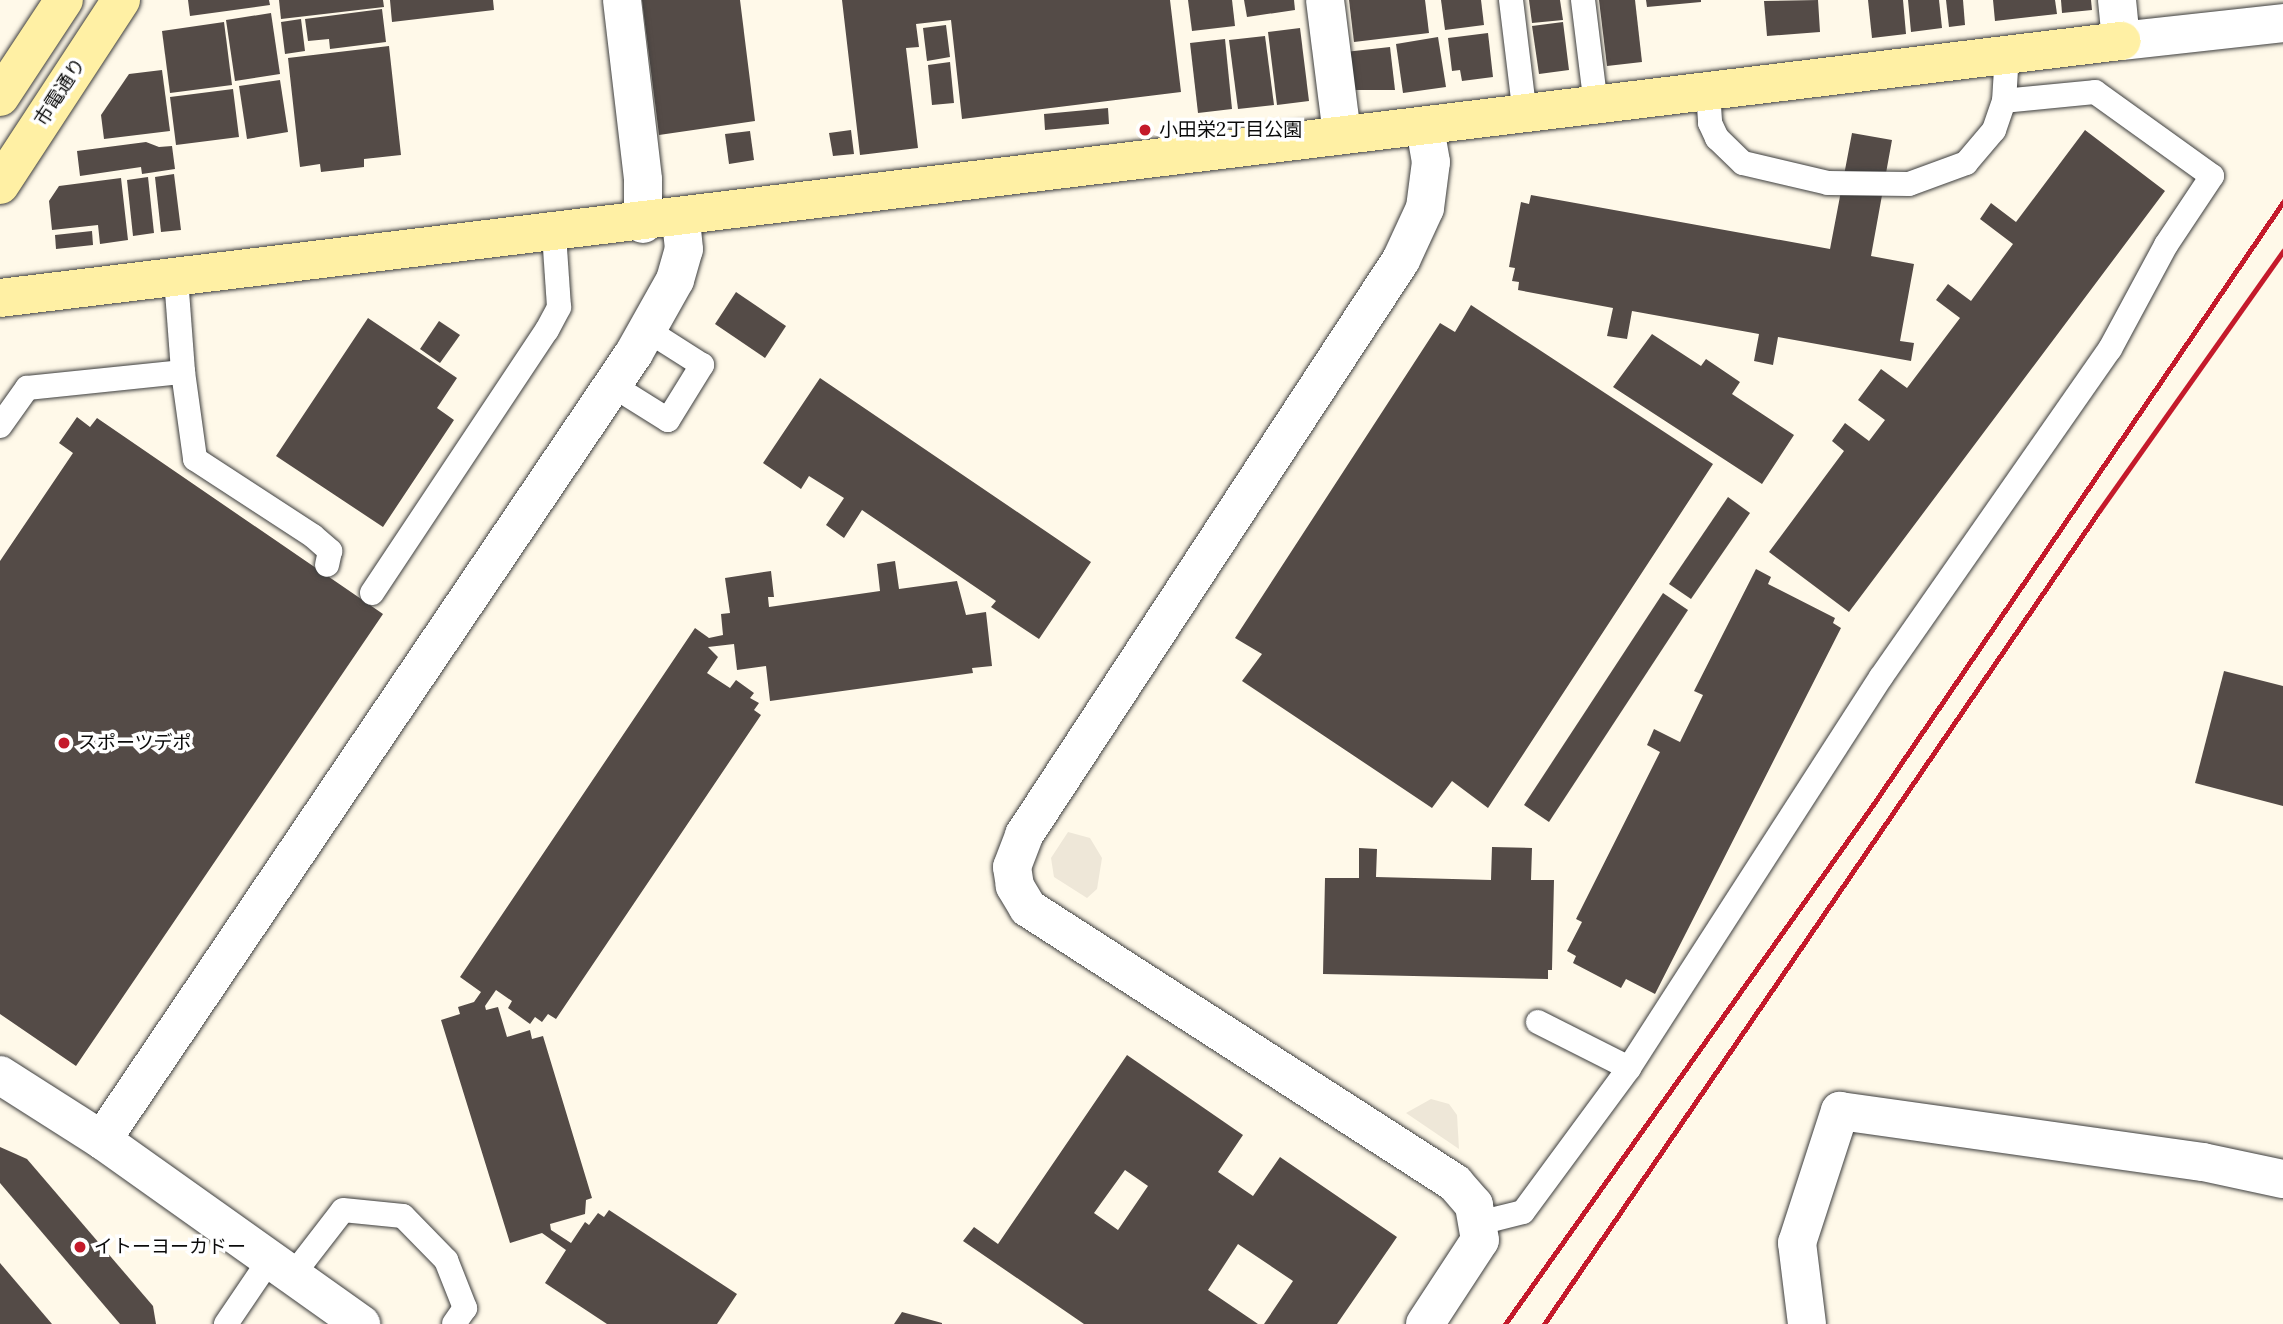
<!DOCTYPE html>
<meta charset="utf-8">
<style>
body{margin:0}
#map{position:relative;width:2283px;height:1324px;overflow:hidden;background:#fff9e9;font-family:Lora,"Noto Sans JP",serif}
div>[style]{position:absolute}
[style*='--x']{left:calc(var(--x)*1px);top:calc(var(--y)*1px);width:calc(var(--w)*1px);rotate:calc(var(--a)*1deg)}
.plaza>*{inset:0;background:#eee7d8}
.building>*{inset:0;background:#544b47}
.roads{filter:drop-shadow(0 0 2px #3e3e3e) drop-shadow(0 0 2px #3e3e3e)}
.lane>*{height:24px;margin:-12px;padding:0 12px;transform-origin:12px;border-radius:12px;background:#fff}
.street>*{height:38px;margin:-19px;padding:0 19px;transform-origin:19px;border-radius:19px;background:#fff}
.secondary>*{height:38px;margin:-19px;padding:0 19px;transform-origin:19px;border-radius:19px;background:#fff0a4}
.rail>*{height:5px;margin:-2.5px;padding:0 2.5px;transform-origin:2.5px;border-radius:2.5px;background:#c41a2b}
.dots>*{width:19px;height:19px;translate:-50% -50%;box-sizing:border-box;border:4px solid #fff;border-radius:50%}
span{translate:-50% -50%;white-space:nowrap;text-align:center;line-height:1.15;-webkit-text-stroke:7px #fff;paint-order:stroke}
.street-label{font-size:19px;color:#0b0b0b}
.poi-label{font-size:19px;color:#0b0b0b}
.left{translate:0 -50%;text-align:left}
</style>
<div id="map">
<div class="plaza">
<div style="clip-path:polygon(1068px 832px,1090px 838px,1102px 858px,1097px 889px,1087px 898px,1054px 877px,1051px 858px)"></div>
<div style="clip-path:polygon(1431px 1099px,1449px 1104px,1457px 1115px,1459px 1149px,1406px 1113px)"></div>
</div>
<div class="building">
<div style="clip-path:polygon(188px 0,269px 0,270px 5px,190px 16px)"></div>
<div style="clip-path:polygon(279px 0,383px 0,384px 7px,281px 19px)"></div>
<div style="clip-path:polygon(390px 0,493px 0,494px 10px,392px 22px)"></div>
<div style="clip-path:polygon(642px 0,740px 0,755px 121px,659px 135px)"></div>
<div style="clip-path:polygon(842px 0,1170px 0,1181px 92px,962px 119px,951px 20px,916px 24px,919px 47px,906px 48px,918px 148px,860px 155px)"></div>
<div style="clip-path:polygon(1188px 0,1232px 0,1235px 26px,1192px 31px)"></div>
<div style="clip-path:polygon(1244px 0,1294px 0,1295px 10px,1247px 17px)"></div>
<div style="clip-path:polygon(1349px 0,1425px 0,1429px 33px,1354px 42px)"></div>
<div style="clip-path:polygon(1441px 0,1481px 0,1484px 25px,1445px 30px)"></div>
<div style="clip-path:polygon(1529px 0,1560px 0,1563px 20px,1532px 23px)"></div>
<div style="clip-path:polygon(1599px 0,1635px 0,1642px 62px,1607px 66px)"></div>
<div style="clip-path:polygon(1646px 0,1701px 0,1701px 2px,1647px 7px)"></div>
<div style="clip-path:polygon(1818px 0,1820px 32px,1767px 36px,1764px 1px)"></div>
<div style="clip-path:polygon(1868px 0,1903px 0,1906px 34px,1872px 38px)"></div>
<div style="clip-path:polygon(1908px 0,1939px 0,1942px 28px,1911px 32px)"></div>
<div style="clip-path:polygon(1946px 0,1963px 0,1965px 25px,1949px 27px)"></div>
<div style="clip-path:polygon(1993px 0,2055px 0,2057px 14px,1995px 21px)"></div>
<div style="clip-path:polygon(2061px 0,2091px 0,2092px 10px,2062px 13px)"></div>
<div style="clip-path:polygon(382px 9px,386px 42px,330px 49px,329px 39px,308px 41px,305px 19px)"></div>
<div style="clip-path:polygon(271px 13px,280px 74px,235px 81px,226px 20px)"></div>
<div style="clip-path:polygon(301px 19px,305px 51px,285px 54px,281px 22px)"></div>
<div style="clip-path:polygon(224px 22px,232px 85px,170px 93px,162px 31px)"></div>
<div style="clip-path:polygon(1563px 22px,1569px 70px,1539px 74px,1532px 26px)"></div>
<div style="clip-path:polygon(946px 25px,950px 57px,927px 61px,923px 28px)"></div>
<div style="clip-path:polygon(1300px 28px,1309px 101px,1277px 105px,1268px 32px)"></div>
<div style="clip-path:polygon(1488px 33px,1493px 77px,1462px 81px,1460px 70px,1452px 71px,1448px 38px)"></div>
<div style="clip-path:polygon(1265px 36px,1274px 105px,1238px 109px,1229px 40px)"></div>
<div style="clip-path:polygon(1438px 37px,1446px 87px,1403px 93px,1396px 44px)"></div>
<div style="clip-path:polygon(1225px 39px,1232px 109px,1198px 113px,1190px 43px)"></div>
<div style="clip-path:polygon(389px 46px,401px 155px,364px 159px,364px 167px,321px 172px,320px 164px,300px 167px,288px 58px)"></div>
<div style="clip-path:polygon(1390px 47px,1395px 90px,1350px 90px,1345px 52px)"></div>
<div style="clip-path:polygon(950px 62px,954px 103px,932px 105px,928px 65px)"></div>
<div style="clip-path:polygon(162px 70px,170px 131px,104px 139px,101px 115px,129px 74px)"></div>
<div style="clip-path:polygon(280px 80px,288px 132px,247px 139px,239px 86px)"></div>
<div style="clip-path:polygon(233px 89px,239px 137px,176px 145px,170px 97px)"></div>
<div style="clip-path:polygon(1108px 108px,1109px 124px,1045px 130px,1044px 114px)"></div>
<div style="clip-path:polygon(851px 130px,854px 154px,833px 156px,829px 133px)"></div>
<div style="clip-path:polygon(2085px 130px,2165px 191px,1849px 612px,1769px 552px,1844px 451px,1832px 441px,1845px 423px,1869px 441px,1885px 420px,1858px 400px,1881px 369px,1907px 388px,1960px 318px,1936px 300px,1948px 284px,1971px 301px,2013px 244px,1980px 219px,1991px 203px,2016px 222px)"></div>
<div style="clip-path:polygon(750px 131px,754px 160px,729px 164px,725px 134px)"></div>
<div style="clip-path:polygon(1852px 133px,1892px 140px,1871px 256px,1914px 264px,1900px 341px,1914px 343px,1911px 361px,1778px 337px,1773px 365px,1754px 361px,1759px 334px,1632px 311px,1627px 339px,1607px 336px,1613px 308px,1518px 290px,1519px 282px,1512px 281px,1515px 268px,1509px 267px,1521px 202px,1529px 204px,1531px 195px,1830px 249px)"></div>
<div style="clip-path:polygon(146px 142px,159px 147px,172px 146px,175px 169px,142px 174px,141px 167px,80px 176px,77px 151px)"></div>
<div style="clip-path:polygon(174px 174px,181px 230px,161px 232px,155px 177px)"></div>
<div style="clip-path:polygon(148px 177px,154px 233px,133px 236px,127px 180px)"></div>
<div style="clip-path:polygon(121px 178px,128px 240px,100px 244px,98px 225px,52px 230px,49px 201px,59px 186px)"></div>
<div style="clip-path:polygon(92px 231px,93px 245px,56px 249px,55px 235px)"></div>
<div style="clip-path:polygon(736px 292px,786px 326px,765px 358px,715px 324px)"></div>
<div style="clip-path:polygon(1471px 305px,1713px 464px,1488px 808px,1452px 781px,1432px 808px,1242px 681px,1262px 654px,1235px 638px,1440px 323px,1455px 332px)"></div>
<div style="clip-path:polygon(368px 318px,457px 378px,437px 408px,454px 420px,383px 527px,276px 456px)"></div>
<div style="clip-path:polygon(439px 321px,460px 335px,440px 363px,420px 349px)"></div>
<div style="clip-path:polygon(1652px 334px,1701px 366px,1706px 359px,1740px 382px,1732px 394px,1794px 435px,1762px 484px,1613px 387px)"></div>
<div style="clip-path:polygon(820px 378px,1091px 562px,1039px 639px,991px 607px,996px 601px,862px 510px,844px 538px,826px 525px,844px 498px,809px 476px,801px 489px,763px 463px)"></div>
<div style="clip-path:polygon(77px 417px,90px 427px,97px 418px,383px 614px,76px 1066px,0 1014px,0 561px,73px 453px,59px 443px)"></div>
<div style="clip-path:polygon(1728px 497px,1750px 513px,1691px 599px,1669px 584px)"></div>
<div style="clip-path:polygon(895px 561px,899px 589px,957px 581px,966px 615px,986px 612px,992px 666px,972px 668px,973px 673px,770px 701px,766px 666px,737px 670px,734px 644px,708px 647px,718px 657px,707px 673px,730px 688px,736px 680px,754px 693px,750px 698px,759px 703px,754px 710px,761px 715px,556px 1019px,548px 1014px,542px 1022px,535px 1017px,530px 1024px,508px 1008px,512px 1001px,496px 990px,485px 1006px,486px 1010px,498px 1007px,507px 1037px,530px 1030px,532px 1039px,543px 1036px,592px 1198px,586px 1200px,585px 1214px,550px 1224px,551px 1230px,571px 1243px,585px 1222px,589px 1225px,598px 1213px,604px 1217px,609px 1210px,737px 1294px,717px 1324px,607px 1324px,545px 1283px,566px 1250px,542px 1233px,510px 1243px,441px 1020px,460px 1014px,458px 1007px,474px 1002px,481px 992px,460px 977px,695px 628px,709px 638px,723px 635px,721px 614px,730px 613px,725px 578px,771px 571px,774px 597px,768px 597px,769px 607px,880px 591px,877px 564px)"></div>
<div style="clip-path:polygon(1756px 569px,1771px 577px,1768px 584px,1835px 618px,1833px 623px,1841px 628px,1655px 994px,1626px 979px,1621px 988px,1573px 963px,1576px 956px,1567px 951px,1582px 922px,1576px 919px,1660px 752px,1647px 745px,1654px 729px,1680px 742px,1703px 695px,1694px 691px)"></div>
<div style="clip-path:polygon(1663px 593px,1688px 610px,1549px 822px,1524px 805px)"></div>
<div style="clip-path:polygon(2224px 671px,2283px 686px,2283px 806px,2195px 783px)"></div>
<div style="clip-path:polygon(1492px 847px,1532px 848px,1531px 880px,1554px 880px,1552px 970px,1548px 970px,1548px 979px,1323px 974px,1325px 878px,1359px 878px,1359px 848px,1377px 849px,1376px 877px,1491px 880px)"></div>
<div style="clip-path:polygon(evenodd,1127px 1055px,1243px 1135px,1218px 1172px,1253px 1196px,1280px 1157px,1397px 1237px,1337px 1324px,1264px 1324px,1293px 1281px,1238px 1244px,1208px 1290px,1258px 1324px,1084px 1324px,963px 1241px,974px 1227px,998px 1244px,1127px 1055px,1125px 1170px,1148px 1186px,1118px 1230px,1094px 1213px,1125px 1170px)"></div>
<div style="clip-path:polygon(0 1147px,27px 1159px,153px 1306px,156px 1324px,120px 1324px,0 1183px)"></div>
<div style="clip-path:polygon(0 1263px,52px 1324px,0 1324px)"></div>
<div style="clip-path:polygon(902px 1312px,942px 1323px,942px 1324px,894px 1324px)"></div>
</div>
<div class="roads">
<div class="lane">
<div style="--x:1511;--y:0;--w:116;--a:83.1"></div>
<div style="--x:1583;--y:0;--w:107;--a:83"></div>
<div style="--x:1708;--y:92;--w:31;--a:86"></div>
<div style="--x:1710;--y:123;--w:17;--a:65"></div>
<div style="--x:1717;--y:138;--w:36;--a:44"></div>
<div style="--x:1743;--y:163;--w:87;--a:13.2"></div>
<div style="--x:1828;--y:183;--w:81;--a:0.7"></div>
<div style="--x:1909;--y:184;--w:61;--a:-20.2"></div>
<div style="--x:1966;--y:163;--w:43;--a:-49.7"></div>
<div style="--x:1994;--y:130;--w:31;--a:-71"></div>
<div style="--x:2004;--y:101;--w:46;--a:-86.3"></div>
<div style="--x:176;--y:278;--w:94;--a:85.7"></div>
<div style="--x:612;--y:385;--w:66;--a:32"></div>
<div style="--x:668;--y:420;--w:65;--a:-58.3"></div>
<div style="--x:702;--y:365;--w:65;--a:-147.5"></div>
<div style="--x:0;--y:426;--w:47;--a:-54.6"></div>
<div style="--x:27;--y:388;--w:157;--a:-5.9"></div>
<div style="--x:183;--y:372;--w:88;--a:82.1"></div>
<div style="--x:195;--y:459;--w:141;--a:33.1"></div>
<div style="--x:313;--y:536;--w:23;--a:41"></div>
<div style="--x:330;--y:551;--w:14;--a:102"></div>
<div style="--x:372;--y:593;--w:316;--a:-56.4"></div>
<div style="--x:547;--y:330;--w:26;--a:-62"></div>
<div style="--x:559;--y:307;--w:73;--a:-93.9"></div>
<div style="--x:1538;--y:1022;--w:102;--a:26.8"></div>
<div style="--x:1479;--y:1223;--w:45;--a:-14"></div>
<div style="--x:1523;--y:1212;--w:179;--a:-53.6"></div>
<div style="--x:1629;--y:1068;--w:465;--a:-57.2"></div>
<div style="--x:1881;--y:677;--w:400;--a:-55.1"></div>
<div style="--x:2110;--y:349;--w:118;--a:-61.7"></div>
<div style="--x:2166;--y:245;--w:83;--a:-56.3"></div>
<div style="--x:2212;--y:176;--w:144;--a:-144.3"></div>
<div style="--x:2095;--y:92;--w:91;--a:174.4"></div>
<div style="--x:292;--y:1276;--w:83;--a:-52.3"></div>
<div style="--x:343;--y:1210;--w:60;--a:5.7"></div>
<div style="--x:403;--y:1216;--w:62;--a:45.7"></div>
<div style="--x:446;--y:1260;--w:52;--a:68.4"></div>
<div style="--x:465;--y:1308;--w:19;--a:125"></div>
<div style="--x:226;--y:1324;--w:78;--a:-55.9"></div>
</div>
<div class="street">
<div style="--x:622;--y:0;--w:181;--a:83.3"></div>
<div style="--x:643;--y:180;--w:44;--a:90"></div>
<div style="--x:1325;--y:0;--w:136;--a:82.8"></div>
<div style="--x:2117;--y:0;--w:41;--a:84.4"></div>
<div style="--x:2121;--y:41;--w:163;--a:-6.3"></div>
<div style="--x:0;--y:1075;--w:121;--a:32.5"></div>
<div style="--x:102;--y:1140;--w:318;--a:35.4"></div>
<div style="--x:102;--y:1140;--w:950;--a:-55.94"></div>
<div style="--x:634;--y:353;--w:84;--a:-60.7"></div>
<div style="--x:675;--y:280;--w:32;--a:-74"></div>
<div style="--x:684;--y:249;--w:31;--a:-96"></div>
<div style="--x:1425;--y:1324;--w:100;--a:-56.8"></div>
<div style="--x:1480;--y:1240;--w:36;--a:-100"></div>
<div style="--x:1474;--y:1205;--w:29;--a:-131"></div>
<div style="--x:1455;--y:1183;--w:508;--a:-147.22"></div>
<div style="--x:1028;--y:908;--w:26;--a:-121"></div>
<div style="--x:1015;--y:886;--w:19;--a:-99"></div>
<div style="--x:1012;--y:867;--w:34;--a:-69"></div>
<div style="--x:1024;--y:835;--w:688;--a:-56.75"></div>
<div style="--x:1401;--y:260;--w:57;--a:-65.2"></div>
<div style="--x:1425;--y:208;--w:46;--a:-82.6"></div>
<div style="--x:1431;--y:162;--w:35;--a:-100"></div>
<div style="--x:1807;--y:1324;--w:82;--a:-97"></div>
<div style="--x:1797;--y:1243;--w:139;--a:-72"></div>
<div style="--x:1840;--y:1111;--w:367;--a:8"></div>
<div style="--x:2203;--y:1162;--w:82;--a:12"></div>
</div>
<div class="secondary">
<div style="--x:0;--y:97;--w:116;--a:-56.6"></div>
<div style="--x:0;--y:185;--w:221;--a:-56.8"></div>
<div style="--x:0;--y:298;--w:2137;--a:-6.91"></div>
</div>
</div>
<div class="rail">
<div style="--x:1505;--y:1324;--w:635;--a:-54.68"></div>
<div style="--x:1872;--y:806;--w:731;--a:-55.77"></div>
<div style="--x:1544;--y:1324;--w:984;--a:-55.68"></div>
<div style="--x:2099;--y:511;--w:319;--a:-54.7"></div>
</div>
<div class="dots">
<div style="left:1145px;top:130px;background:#c41a2b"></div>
<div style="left:64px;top:743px;background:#c41a2b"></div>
<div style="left:80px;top:1247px;background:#c41a2b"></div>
</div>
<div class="street-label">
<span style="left:60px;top:92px;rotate:-57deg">市電通り</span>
</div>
<div class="poi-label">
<span class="left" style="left:1159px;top:130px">小田栄2丁目公園</span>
<span class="left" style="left:78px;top:743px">スポーツデポ</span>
<span class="left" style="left:94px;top:1247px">イトーヨーカドー</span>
</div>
</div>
